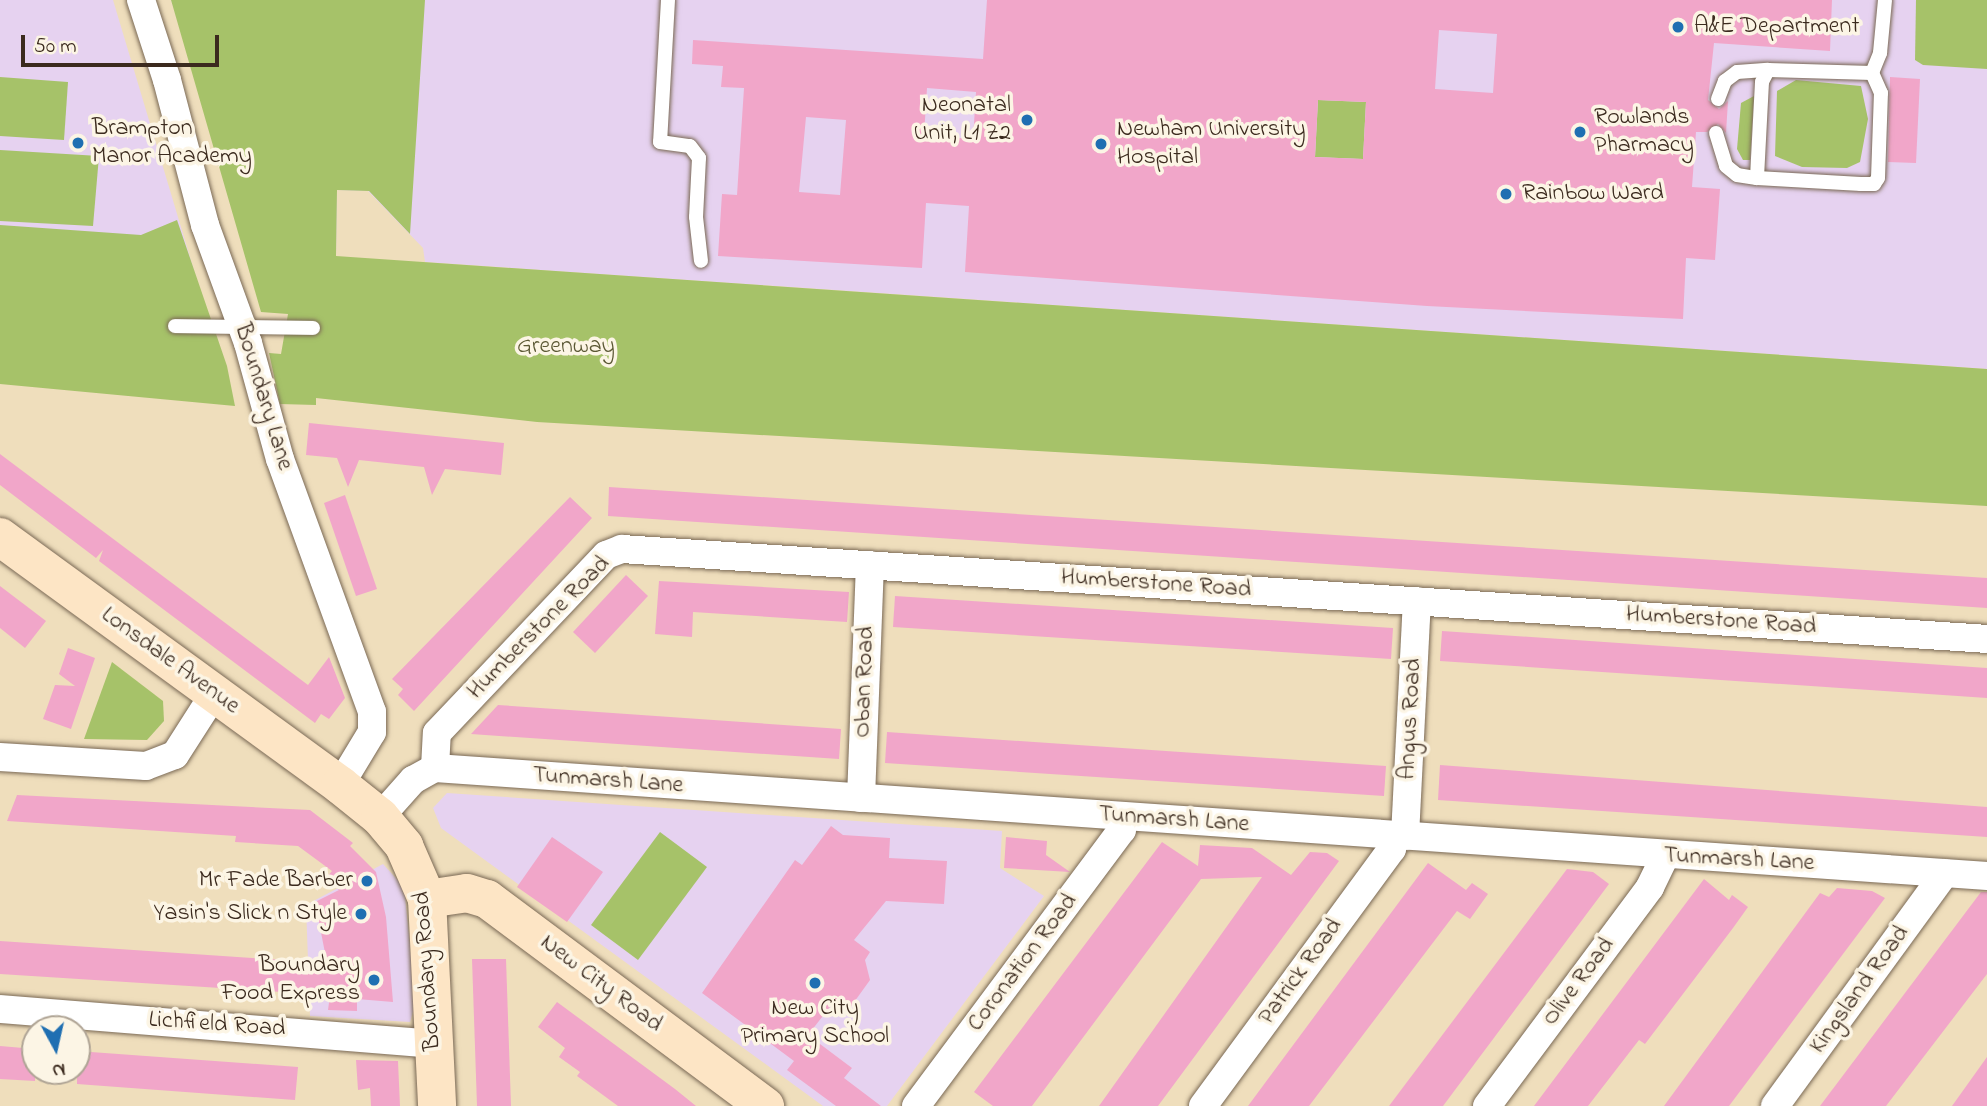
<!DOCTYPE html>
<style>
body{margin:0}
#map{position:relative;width:1987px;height:1106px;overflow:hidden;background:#efdebc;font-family:"Indie Flower",sans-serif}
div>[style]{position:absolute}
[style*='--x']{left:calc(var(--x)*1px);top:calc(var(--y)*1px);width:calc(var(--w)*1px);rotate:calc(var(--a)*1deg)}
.built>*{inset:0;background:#e6d2f0}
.green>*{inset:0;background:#a6c269}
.building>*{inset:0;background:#f1a6c9}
.roads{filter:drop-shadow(0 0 2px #7a6955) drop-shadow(0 0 2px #7a6955)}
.lane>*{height:14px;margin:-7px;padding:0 7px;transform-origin:7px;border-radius:7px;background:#fff}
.street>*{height:28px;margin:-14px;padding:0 14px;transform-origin:14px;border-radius:14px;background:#fff}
.secondary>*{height:38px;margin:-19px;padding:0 19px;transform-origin:19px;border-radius:19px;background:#fde5c5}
.dots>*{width:19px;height:19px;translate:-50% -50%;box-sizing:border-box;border:4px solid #fcf5e5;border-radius:50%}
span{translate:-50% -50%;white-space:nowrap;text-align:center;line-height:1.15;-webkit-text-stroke:7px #fcf5e5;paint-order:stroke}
.poi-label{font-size:24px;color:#3b2a1e}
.left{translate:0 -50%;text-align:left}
.right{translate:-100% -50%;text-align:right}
.park-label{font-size:24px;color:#5b5834}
.street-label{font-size:24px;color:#3b2a1e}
.north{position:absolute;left:21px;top:1015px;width:70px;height:70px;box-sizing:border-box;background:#fcf5e5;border:2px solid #afa495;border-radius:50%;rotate:172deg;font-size:19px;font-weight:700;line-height:28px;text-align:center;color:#3b2a1e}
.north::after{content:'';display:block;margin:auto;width:24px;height:32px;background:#1f6fb2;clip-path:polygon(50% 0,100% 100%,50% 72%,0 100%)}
.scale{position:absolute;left:21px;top:35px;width:198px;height:32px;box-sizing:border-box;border:4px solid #3b2a1e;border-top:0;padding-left:9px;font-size:21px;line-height:24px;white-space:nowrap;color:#3b2a1e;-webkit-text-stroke:5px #fcf5e5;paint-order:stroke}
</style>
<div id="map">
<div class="built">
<div style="clip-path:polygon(0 0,113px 0,204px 304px,0 292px)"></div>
<div style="clip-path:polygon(171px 0,1987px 0,1987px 369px,425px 262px,423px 248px,368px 191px,337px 190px,336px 256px,203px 99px)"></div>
<div style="clip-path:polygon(447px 793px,1002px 831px,1000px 868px,1044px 896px,887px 1106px,823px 1106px,441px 828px,433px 808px)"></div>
<div style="clip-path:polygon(383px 864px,404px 887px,416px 1002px,410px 1022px,310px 1016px,306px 905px)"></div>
</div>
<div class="green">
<div style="clip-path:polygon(171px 0,425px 0,410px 234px,369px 191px,337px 190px,336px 256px,1987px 369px,1987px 506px,537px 422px,316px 398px,316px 405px,280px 404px,269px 353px,281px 354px,288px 314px,261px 312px)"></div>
<div style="clip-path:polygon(1916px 0,1987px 0,1987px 69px,1923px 65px,1915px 60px)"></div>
<div style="clip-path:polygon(0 77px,68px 82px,64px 140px,0 136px)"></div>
<div style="clip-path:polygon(1796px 80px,1861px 86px,1868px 119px,1860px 162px,1847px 168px,1802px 167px,1775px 156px,1777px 91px)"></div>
<div style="clip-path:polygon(1754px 96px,1750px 160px,1743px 160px,1737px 149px,1741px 103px)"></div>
<div style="clip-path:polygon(1318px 100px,1366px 102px,1363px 159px,1315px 157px)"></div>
<div style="clip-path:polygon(0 150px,99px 156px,93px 226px,0 221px)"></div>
<div style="clip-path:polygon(177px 220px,227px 366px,235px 406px,0 384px,0 225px,141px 235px)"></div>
<div style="clip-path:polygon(112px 662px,163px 701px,164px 721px,147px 740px,84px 739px)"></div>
<div style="clip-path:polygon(660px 832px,707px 867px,638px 960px,591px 925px)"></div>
</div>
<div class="building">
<div style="clip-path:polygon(evenodd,987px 0,1832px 0,1830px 51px,1714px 43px,1708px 100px,1719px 109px,1728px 101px,1726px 133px,1718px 124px,1707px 132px,1696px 132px,1692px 187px,1720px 189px,1715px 260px,1686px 258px,1683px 319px,1427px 306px,965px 272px,969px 206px,926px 203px,922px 268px,718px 256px,722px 194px,737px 195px,744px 88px,721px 87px,723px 66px,692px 64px,693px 40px,983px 59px,987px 0,1439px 30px,1497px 34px,1493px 93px,1435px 89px,1439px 30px,987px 0,927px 88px,976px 92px,973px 139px,924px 135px,927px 88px,987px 0,1318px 100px,1366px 102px,1363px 159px,1315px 157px,1318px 100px,987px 0,806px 117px,846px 120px,840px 195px,799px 192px,806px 117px)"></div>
<div style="clip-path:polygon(1890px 77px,1920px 79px,1916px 163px,1888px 162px)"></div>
<div style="clip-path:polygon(309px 423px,504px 443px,501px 475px,445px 469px,432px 495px,424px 467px,359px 460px,348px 487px,337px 458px,306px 455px)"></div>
<div style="clip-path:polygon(0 454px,308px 685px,329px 657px,345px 698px,329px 719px,321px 714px,315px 723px,99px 561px,103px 550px,96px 558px,0 485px)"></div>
<div style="clip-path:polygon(609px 487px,1987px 578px,1987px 608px,608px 516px)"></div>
<div style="clip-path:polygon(345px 495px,377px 589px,356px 596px,324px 503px)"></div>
<div style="clip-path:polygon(570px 497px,592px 518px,414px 711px,398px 695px,403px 689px,392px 679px)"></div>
<div style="clip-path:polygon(626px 575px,648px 596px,595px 653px,573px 632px)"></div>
<div style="clip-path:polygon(659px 581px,849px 592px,847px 622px,693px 612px,692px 637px,655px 634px)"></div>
<div style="clip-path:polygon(0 586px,46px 621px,25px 648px,0 628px)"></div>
<div style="clip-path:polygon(895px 596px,1393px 628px,1391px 659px,893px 627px)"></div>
<div style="clip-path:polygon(1442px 631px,1987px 668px,1987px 698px,1440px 661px)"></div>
<div style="clip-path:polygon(68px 648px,95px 658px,71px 729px,43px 719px,55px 685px,75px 686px,59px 674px)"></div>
<div style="clip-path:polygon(498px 705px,841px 729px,839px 759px,471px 734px)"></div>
<div style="clip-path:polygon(887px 732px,1386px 766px,1384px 796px,885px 763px)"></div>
<div style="clip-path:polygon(1440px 765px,1987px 807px,1987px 837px,1438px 800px)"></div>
<div style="clip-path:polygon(17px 795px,310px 810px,353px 843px,350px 846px,376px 872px,386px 917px,393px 1002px,357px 999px,357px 1011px,328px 1010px,330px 995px,0 974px,0 941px,327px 963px,315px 902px,339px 890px,326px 878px,332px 871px,298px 846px,235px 842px,236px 836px,7px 821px)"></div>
<div style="clip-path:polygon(831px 826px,843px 835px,890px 838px,889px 858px,947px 861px,944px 904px,886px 901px,854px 940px,870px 952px,865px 960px,870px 980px,847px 1012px,833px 1003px,808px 1035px,852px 1068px,844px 1078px,881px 1106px,836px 1106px,787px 1070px,794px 1061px,702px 993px,795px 860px,802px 865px)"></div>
<div style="clip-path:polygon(552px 837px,603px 872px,567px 922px,517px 887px)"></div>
<div style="clip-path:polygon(1006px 837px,1047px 841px,1046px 855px,1070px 872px,1004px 868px)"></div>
<div style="clip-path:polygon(1162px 842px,1198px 866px,1200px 845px,1252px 848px,1291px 875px,1310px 852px,1327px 853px,1339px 861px,1158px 1106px,1099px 1106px,1262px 877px,1201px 879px,1032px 1106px,993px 1106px,974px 1092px)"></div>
<div style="clip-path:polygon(1428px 863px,1466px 890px,1472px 883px,1488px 894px,1470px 919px,1457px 911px,1309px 1106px,1248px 1106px)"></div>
<div style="clip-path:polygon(1567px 869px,1593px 872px,1609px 884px,1443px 1106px,1389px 1106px)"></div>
<div style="clip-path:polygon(1704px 879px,1729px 900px,1732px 895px,1748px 907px,1733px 928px,1645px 1044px,1639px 1040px,1588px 1106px,1534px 1106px)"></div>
<div style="clip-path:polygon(1837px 888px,1872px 891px,1885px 898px,1729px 1106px,1664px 1106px,1820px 893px,1829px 897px)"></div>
<div style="clip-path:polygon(1981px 892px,1987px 892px,1987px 974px,1886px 1106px,1820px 1106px)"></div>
<div style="clip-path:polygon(472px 959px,506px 959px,511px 1106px,477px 1106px)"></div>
<div style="clip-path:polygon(557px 1002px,675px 1089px,696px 1106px,618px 1106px,577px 1076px,580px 1072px,559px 1057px,565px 1048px,538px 1027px)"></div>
<div style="clip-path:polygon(0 1046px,35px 1049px,35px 1081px,0 1079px)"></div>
<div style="clip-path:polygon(77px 1051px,298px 1067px,295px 1100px,77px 1084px)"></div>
<div style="clip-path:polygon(1987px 1057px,1987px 1106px,1952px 1106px)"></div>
<div style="clip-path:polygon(356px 1060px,398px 1061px,400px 1106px,371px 1106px,370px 1088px,358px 1090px)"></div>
</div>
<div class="roads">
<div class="lane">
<div style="--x:668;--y:0;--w:142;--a:93.2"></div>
<div style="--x:660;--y:142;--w:30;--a:8"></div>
<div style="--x:690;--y:146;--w:15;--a:53"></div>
<div style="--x:699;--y:158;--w:59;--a:92.9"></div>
<div style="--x:696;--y:217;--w:44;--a:83.5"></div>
<div style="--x:1872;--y:73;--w:104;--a:-178.3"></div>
<div style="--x:1768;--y:70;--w:13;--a:117"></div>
<div style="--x:1762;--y:82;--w:96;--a:93"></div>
<div style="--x:1757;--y:178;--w:104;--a:3.3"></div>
<div style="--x:1861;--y:184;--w:13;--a:0"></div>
<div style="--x:1874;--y:184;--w:7;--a:-56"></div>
<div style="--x:1878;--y:178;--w:85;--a:-88"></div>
<div style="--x:1881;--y:93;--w:22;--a:-114"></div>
<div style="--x:1872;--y:73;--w:22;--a:-68"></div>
<div style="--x:1880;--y:53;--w:53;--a:-84.6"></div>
<div style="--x:1718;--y:99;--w:19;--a:-69"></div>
<div style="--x:1725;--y:81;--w:15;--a:-37"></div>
<div style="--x:1737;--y:72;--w:31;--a:-4"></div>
<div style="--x:1716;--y:133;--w:34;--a:73"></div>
<div style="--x:1726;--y:166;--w:14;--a:39"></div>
<div style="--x:1737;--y:175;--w:20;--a:9"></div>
<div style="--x:175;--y:326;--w:138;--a:0.8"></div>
</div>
<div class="street">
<div style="--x:141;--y:0;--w:84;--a:72"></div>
<div style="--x:167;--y:80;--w:150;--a:75.3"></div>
<div style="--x:205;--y:225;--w:126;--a:70"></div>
<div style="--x:248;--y:343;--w:120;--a:74.6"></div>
<div style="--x:280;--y:459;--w:269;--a:70"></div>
<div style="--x:372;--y:712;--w:20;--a:90"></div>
<div style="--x:372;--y:732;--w:62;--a:121.1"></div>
<div style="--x:0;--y:757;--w:146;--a:3.5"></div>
<div style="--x:146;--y:766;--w:31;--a:-21"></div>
<div style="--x:175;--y:755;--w:72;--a:-57.4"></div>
<div style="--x:435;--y:768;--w:35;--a:-87"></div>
<div style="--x:437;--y:733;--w:245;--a:-46.5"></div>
<div style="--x:606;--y:555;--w:17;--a:-21"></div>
<div style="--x:622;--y:549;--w:1368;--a:3.77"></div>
<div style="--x:861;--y:798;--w:233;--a:-87.8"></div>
<div style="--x:380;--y:817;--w:50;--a:-48.3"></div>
<div style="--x:413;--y:780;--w:25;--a:-29"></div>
<div style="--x:435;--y:768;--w:1556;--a:3.98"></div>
<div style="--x:1405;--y:836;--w:235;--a:-87.1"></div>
<div style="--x:0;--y:1009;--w:435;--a:4.6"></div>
<div style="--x:916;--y:1106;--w:344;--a:-53.3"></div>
<div style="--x:1122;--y:830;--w:13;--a:-86"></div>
<div style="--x:1203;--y:1106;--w:319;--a:-53.7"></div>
<div style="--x:1392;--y:849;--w:13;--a:-86"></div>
<div style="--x:1487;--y:1106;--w:273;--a:-53.3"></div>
<div style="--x:1650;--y:887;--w:34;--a:-64"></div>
<div style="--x:1775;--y:1106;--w:288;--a:-53.9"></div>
</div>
<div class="secondary">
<div style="--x:0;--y:537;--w:421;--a:36.1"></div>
<div style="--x:340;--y:785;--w:51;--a:38.7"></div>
<div style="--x:380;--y:817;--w:38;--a:50"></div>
<div style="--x:404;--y:846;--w:58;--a:66.5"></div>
<div style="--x:427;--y:899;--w:207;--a:87.2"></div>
<div style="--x:427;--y:899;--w:40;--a:-8.5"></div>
<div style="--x:467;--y:893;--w:21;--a:17"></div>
<div style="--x:487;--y:899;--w:347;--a:36.7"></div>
</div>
</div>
<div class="dots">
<div style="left:1678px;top:27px;background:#1f6fb2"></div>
<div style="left:1027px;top:120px;background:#1f6fb2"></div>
<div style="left:1580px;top:132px;background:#1f6fb2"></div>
<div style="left:78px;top:143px;background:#1f6fb2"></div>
<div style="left:1101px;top:144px;background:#1f6fb2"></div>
<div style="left:1506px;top:194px;background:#1f6fb2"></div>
<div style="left:367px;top:881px;background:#1f6fb2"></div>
<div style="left:361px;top:914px;background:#1f6fb2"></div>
<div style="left:374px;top:980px;background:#1f6fb2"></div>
<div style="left:815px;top:983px;background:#1f6fb2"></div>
</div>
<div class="poi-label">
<span class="left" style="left:1694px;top:27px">A&amp;E Department</span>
<span class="right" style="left:1011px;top:120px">Neonatal<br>Unit, L1 Z2</span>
<span class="left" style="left:1594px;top:132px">Rowlands<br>Pharmacy</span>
<span class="left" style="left:92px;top:143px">Brampton<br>Manor Academy</span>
<span class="left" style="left:1117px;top:144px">Newham University<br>Hospital</span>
<span class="left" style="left:1522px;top:194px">Rainbow Ward</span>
<span class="right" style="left:353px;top:881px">Mr Fade Barber</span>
<span class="right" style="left:347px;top:914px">Yasin's Slick n Style</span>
<span class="right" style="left:360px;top:980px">Boundary<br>Food Express</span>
<span style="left:815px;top:1023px">New City<br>Primary School</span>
</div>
<div class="park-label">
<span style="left:566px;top:347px">Greenway</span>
</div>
<div class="street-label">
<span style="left:263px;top:397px;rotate:73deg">Boundary Lane</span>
<span style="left:1156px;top:584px;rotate:4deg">Humberstone Road</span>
<span style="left:1721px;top:621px;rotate:4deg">Humberstone Road</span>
<span style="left:539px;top:628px;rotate:-45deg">Humberstone Road</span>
<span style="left:170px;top:661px;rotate:36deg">Lonsdale Avenue</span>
<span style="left:865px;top:682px;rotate:-88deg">Oban Road</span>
<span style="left:1411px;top:719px;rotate:-87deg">Angus Road</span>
<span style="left:608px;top:781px;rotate:4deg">Tunmarsh Lane</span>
<span style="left:1174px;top:820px;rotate:4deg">Tunmarsh Lane</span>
<span style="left:1739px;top:860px;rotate:3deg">Tunmarsh Lane</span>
<span style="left:1023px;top:963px;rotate:-53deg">Coronation Road</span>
<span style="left:428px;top:971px;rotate:-94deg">Boundary Road</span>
<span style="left:1301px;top:972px;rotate:-54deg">Patrick Road</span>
<span style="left:1579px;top:982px;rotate:-53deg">Olive Road</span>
<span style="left:601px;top:984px;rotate:37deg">New City Road</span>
<span style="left:1860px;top:990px;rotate:-54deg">Kingsland Road</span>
<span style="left:217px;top:1025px;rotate:4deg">Lichfield Road</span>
</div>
<div class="north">N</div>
<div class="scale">50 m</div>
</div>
